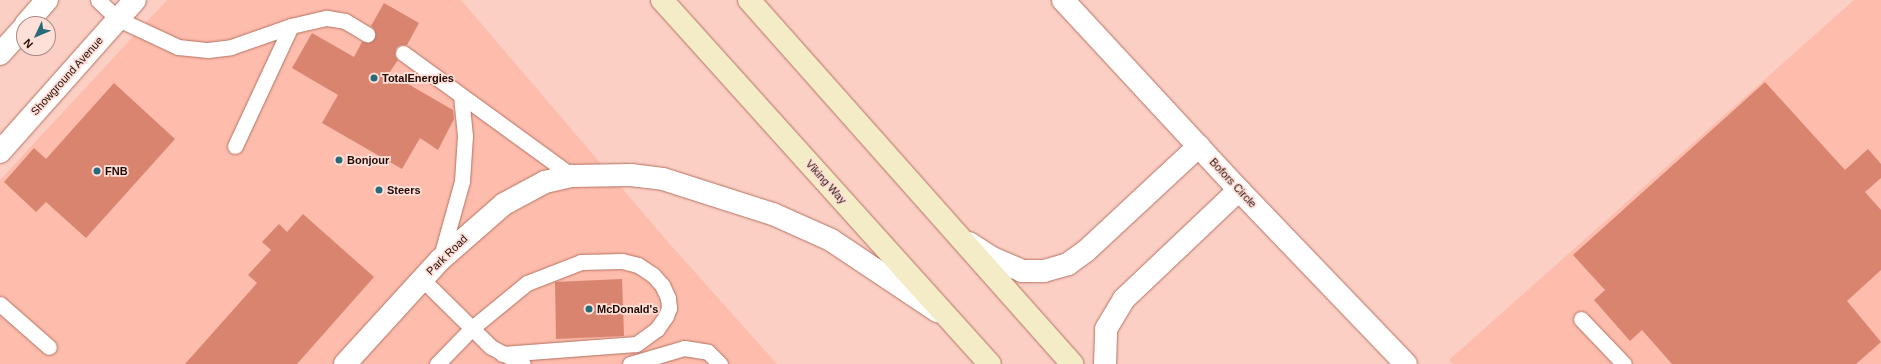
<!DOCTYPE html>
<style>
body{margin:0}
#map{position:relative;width:1881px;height:364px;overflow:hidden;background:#fbcfc4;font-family:Helvetica,sans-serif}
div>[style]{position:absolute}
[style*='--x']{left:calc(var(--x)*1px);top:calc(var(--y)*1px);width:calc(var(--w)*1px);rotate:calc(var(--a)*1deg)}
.built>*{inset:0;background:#fdbcac}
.building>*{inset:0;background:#d9846f}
.roads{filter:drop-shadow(0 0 1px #b47262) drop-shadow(0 0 1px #b47262)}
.service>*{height:15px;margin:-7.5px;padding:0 7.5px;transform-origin:7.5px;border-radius:7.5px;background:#fff}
.minor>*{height:22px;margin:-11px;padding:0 11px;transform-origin:11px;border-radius:11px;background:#fff}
.secondary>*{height:22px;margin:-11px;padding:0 11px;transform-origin:11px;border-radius:11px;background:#f4ebc7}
.dots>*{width:11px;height:11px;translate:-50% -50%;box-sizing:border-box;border:2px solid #fee0d8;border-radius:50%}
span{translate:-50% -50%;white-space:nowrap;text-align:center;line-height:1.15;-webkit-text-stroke:3.5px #fee0d8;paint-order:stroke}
.street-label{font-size:11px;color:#230a05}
.poi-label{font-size:11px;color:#230a05;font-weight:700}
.left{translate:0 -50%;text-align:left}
.north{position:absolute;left:16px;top:16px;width:40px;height:40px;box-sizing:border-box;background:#fee0d8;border:1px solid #a68a84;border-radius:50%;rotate:226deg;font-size:11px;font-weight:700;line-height:16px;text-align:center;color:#230a05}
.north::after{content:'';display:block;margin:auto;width:14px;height:18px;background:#256b7a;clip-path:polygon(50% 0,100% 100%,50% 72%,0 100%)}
</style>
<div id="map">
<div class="built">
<div style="clip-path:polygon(167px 0,461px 0,668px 242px,777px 364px,0 364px,0 180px)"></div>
<div style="clip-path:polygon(1854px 0,1881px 0,1881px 364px,1453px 364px,1449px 360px)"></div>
</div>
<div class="building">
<div style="clip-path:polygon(384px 3px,419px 23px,407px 45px,400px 45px,396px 48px,395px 56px,398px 60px,389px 73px,453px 110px,454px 119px,438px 150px,420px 138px,402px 169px,322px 123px,338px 95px,292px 68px,312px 33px,354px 57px,362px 42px,371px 42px,375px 38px,375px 30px,371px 26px)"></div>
<div style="clip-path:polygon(1765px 82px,1845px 170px,1868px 149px,1881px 164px,1881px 178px,1865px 192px,1881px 210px,1881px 270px,1847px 301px,1881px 342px,1856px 364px,1672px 364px,1642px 330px,1630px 341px,1594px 300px,1605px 290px,1573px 255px)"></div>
<div style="clip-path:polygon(114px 83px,175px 139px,86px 238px,46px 202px,36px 212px,4px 182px,34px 148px,46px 159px)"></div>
<div style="clip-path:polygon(303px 214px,374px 277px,297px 364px,185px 364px,257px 283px,248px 275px,271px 250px,262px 242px,279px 224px,287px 232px)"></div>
<div style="clip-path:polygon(622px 279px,624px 336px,556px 339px,555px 282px)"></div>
</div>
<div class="roads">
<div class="service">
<div style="--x:98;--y:0;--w:28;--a:44"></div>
<div style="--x:118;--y:19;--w:66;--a:25"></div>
<div style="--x:178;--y:47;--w:30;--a:6"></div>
<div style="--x:208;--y:50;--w:23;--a:-7"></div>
<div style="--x:231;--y:47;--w:64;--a:-19.3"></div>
<div style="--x:291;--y:26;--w:37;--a:-13"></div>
<div style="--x:327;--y:18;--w:18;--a:9"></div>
<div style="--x:345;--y:21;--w:26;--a:31"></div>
<div style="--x:403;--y:53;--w:209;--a:36"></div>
<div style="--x:235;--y:146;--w:132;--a:-65"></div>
<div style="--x:440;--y:260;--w:82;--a:-74.4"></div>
<div style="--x:462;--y:181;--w:45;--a:-86.2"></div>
<div style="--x:465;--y:136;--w:40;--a:-95.7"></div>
<div style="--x:422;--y:279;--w:97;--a:44.6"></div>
<div style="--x:491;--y:347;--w:36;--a:28"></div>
<div style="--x:0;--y:304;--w:65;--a:41.3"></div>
<div style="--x:1581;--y:319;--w:62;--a:46.3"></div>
<div style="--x:437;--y:364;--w:50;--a:-45.8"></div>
<div style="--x:472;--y:328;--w:71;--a:-39.3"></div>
<div style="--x:527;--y:283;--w:58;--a:-21.3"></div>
<div style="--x:581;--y:262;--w:41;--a:-1.4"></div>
<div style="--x:622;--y:261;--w:16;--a:14"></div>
<div style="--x:638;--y:265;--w:18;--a:34"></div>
<div style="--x:653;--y:275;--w:13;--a:48"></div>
<div style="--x:662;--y:285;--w:14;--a:65"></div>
<div style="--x:668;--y:298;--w:10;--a:84"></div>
<div style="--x:669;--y:308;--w:9;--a:111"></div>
<div style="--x:666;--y:316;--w:16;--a:125"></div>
<div style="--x:657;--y:329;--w:26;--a:144"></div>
<div style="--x:636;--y:344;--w:134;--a:175.7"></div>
<div style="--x:630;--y:364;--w:56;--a:-16.5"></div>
<div style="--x:684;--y:348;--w:24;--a:9"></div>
<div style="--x:708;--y:352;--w:17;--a:45"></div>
</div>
<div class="minor">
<div style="--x:1063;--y:0;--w:259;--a:47.2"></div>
<div style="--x:1239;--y:190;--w:241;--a:46.2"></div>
<div style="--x:26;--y:24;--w:32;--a:-49"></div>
<div style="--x:0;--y:54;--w:36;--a:-48"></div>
<div style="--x:0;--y:152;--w:203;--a:-48.4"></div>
<div style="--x:969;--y:243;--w:27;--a:33"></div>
<div style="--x:992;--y:258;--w:33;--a:23"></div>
<div style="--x:1022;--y:271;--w:22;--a:0"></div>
<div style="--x:1044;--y:271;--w:25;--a:-16"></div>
<div style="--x:1068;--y:264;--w:22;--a:-36"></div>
<div style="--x:1086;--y:251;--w:154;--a:-42.9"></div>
<div style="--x:345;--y:364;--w:141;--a:-47.6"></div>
<div style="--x:440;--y:260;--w:85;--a:-41.2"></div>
<div style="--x:504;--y:204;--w:47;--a:-28.2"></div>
<div style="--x:545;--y:182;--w:28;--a:-13"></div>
<div style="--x:572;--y:176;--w:59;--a:-1"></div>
<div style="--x:631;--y:175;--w:32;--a:7"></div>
<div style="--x:663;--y:179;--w:115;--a:17.7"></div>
<div style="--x:773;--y:214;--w:64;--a:24.1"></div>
<div style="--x:831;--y:240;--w:128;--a:33.8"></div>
<div style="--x:1105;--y:364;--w:35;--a:-88"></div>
<div style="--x:1106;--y:329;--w:35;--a:-59"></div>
<div style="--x:1124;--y:299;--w:158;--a:-43.5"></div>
</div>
<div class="secondary">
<div style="--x:662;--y:0;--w:490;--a:48"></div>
<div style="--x:749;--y:0;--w:487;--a:48.4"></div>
</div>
</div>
<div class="dots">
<div style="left:374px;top:78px;background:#256b7a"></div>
<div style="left:339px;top:160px;background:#256b7a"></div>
<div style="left:97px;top:171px;background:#256b7a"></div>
<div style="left:379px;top:190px;background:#256b7a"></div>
<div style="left:589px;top:309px;background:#256b7a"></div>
</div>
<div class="street-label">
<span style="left:67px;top:76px;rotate:-48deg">Showground Avenue</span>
<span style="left:826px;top:182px;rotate:48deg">Viking Way</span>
<span style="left:1233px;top:183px;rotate:47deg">Bofors Circle</span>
<span style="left:447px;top:255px;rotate:-44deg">Park Road</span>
</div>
<div class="poi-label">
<span class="left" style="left:382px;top:78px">TotalEnergies</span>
<span class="left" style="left:347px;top:160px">Bonjour</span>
<span class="left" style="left:105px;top:171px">FNB</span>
<span class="left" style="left:387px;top:190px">Steers</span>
<span class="left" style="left:597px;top:309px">McDonald's</span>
</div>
<div class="north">N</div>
</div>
